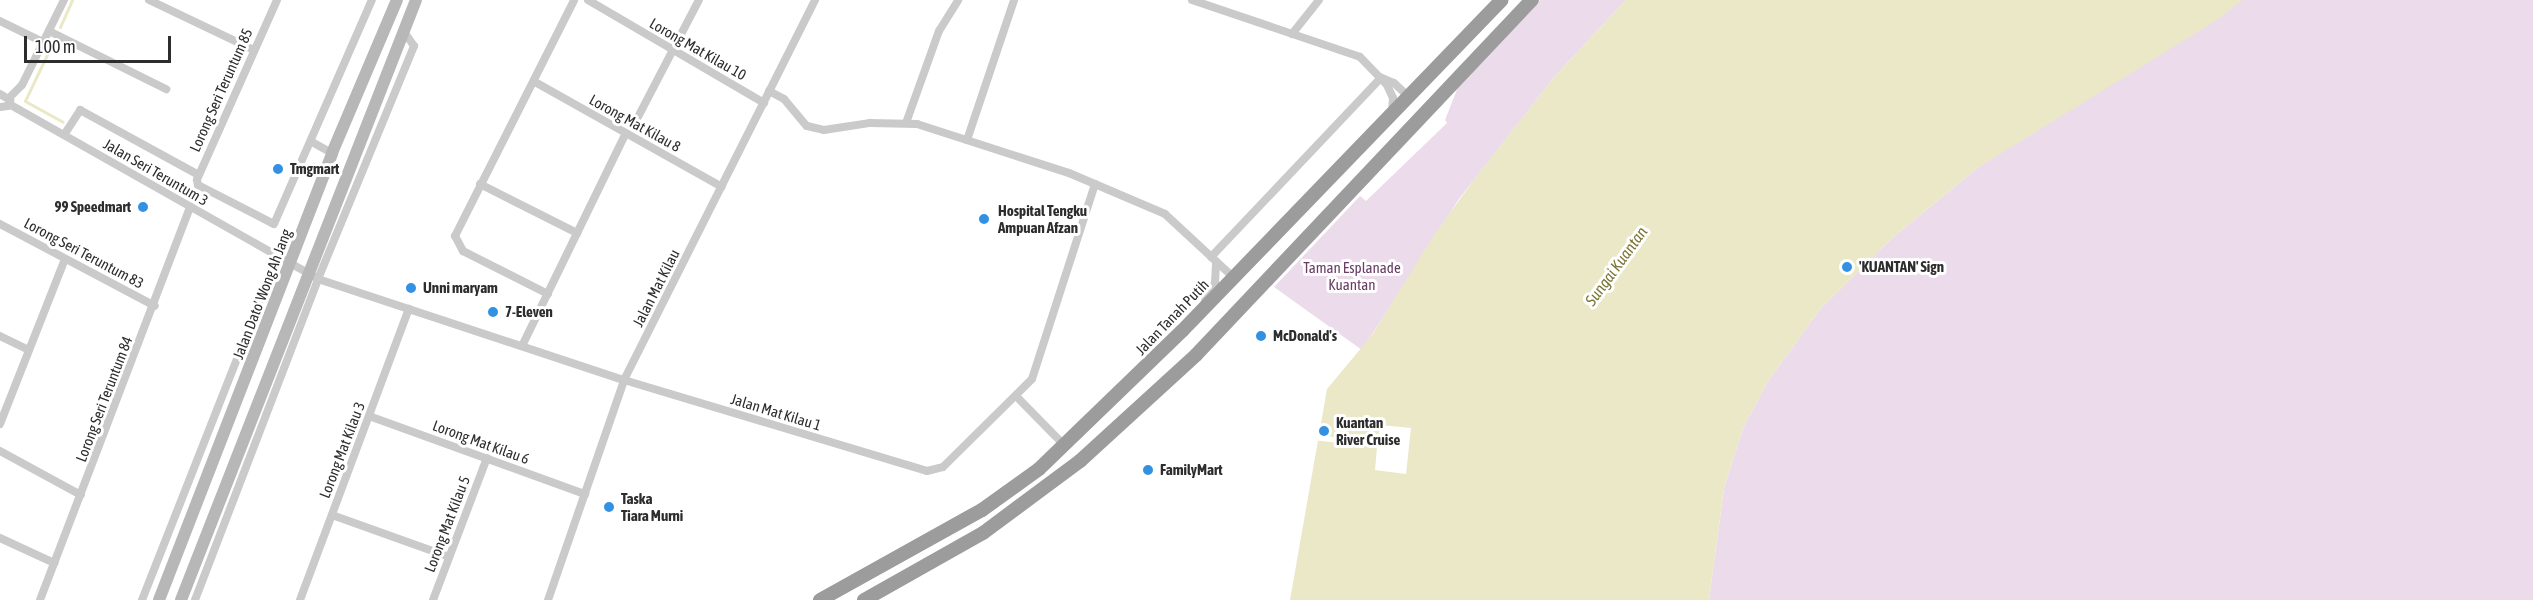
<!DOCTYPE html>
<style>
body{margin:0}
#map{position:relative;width:2533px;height:600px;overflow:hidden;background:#fff;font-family:"Asap Condensed",sans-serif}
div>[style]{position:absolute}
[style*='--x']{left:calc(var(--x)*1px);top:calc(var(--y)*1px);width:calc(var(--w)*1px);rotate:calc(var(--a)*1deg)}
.green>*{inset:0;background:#ebdbeb}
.water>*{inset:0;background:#ebe8c7}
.pier>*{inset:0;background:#fff}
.stream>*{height:3px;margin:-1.5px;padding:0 1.5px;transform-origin:1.5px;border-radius:1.5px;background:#ebe8c7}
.minor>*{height:8px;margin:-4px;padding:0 4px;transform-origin:4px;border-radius:4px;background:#cacaca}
.secondary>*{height:12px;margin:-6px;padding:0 6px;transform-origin:6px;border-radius:6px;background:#b7b7b7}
.trunk>*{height:14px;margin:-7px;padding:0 7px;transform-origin:7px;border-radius:7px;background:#9c9c9c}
.dots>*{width:16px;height:16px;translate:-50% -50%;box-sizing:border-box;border:3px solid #fff;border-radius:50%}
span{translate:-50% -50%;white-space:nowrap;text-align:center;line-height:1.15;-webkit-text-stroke:6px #fff;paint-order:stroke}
.street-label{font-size:15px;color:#2d2d2d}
.poi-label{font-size:15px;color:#2d2d2d;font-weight:700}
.left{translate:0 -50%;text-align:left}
.right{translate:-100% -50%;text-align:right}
.park-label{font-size:15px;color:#683c65}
.water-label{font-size:16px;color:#7b7636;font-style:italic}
.scale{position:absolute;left:24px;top:36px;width:147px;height:27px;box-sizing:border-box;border:3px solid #2d2d2d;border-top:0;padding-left:8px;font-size:18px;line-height:21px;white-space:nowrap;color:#2d2d2d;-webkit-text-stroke:4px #fff;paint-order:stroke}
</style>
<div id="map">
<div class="green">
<div style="clip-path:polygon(1540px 0,1626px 0,1555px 76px,1459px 199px,1362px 350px,1274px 287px,1360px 196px,1366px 201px,1447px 123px,1445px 120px,1460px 82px)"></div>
<div style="clip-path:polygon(2237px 0,2533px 0,2533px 600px,1709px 600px,1724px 488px,1743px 428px,1768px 381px,1821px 308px,1891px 239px,1976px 169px)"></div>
</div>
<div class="water">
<div style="clip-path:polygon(1626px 0,2242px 0,2220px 18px,1976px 169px,1891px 239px,1821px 308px,1768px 381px,1743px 428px,1724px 488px,1709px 600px,1290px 600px,1327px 389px,1372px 335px,1434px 235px,1476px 177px,1555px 76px)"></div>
</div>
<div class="pier">
<div style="clip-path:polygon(1380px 425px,1411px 428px,1406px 474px,1375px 470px,1377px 447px,1312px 440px,1313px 435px,1378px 442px)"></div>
</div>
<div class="stream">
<div style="--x:60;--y:27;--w:30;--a:-66"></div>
<div style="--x:53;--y:42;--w:65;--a:115.4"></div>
<div style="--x:25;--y:101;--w:43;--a:28.9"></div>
</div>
<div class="minor">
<div style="--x:149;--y:0;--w:116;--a:25.5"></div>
<div style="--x:277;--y:0;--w:197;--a:114"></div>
<div style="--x:197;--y:180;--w:5;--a:79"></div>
<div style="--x:198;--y:185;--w:85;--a:27.2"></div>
<div style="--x:274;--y:224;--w:244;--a:-66.4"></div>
<div style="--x:588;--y:0;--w:204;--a:30.3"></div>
<div style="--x:1192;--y:0;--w:177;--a:18.7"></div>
<div style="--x:1360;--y:57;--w:39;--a:46"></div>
<div style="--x:1387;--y:85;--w:14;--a:65"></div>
<div style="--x:1393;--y:98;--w:15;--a:94"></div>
<div style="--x:0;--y:21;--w:48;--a:26"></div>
<div style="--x:49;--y:31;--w:131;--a:26.4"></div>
<div style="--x:1292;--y:34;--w:43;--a:-51.5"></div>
<div style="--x:1382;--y:78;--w:13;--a:23"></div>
<div style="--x:1394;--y:83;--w:21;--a:43"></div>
<div style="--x:535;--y:82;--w:214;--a:29.3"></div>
<div style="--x:769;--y:91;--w:17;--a:28"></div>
<div style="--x:784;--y:99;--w:35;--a:50"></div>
<div style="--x:807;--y:126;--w:17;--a:13"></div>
<div style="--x:824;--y:130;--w:47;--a:-8.7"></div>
<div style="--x:870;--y:123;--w:47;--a:1.2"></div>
<div style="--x:917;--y:124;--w:160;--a:17.9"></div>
<div style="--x:1069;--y:173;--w:104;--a:23.1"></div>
<div style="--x:1165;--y:214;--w:93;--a:42.8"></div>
<div style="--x:0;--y:94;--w:12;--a:31"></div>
<div style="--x:10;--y:100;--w:6;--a:108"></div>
<div style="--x:8;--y:106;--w:8;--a:173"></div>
<div style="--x:9;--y:98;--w:18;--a:-45"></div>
<div style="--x:22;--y:85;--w:95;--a:-63.7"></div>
<div style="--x:9;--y:104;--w:355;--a:29.5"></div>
<div style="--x:318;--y:279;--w:322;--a:18.3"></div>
<div style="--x:624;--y:380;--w:316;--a:16.7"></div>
<div style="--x:927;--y:471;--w:16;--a:-14"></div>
<div style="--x:943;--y:467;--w:125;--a:-44.7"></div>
<div style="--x:1032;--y:379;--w:205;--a:-72.1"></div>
<div style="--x:638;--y:117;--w:132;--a:-62.5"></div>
<div style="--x:906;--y:123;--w:98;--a:-70.3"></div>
<div style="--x:939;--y:31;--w:36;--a:-58"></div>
<div style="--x:64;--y:135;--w:30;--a:-57"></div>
<div style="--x:80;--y:110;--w:133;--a:28.7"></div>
<div style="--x:967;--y:140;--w:148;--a:-71.4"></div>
<div style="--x:312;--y:142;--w:23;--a:29"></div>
<div style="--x:480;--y:184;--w:109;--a:26.8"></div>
<div style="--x:0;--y:224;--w:175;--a:27.9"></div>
<div style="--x:1211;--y:257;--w:247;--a:-46.5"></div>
<div style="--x:548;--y:294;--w:95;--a:-153.2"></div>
<div style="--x:463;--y:251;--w:17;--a:-118"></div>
<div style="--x:455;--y:236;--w:264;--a:-63.2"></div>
<div style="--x:1205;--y:301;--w:21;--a:-61"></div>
<div style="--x:1215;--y:283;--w:21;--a:-87"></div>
<div style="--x:0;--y:336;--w:32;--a:26"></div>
<div style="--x:522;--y:346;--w:237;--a:-64"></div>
<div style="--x:1017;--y:397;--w:69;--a:45.6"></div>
<div style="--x:369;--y:416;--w:230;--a:19.9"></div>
<div style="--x:0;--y:424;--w:177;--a:-68.5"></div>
<div style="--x:0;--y:451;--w:92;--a:28.5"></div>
<div style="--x:332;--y:515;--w:124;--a:19.7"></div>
<div style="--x:0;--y:538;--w:60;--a:24.8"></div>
<div style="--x:40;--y:600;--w:421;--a:-69.1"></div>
<div style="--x:142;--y:600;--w:369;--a:-68.5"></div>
<div style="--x:195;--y:600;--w:344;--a:-69"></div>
<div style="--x:318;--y:279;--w:252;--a:-67.6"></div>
<div style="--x:414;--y:46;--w:19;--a:-125"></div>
<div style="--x:300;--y:600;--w:311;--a:-69.5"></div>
<div style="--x:433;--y:600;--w:152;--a:-69.2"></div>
<div style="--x:548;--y:600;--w:233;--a:-70.9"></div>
<div style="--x:624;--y:380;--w:425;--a:-63.3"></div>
</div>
<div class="secondary">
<div style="--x:159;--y:600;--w:479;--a:-68.8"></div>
<div style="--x:332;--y:153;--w:166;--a:-67"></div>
<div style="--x:181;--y:600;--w:644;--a:-68.61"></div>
</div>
<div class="trunk">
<div style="--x:820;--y:600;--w:185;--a:-29.1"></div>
<div style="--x:982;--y:510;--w:70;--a:-35.7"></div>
<div style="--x:1039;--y:469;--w:199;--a:-44"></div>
<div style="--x:1182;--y:331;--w:460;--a:-46"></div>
<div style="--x:864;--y:600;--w:137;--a:-29.4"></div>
<div style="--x:983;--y:533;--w:121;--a:-36.6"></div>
<div style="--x:1080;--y:461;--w:157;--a:-42.4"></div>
<div style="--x:1196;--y:355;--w:489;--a:-46.6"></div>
</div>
<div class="dots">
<div style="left:278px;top:169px;background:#3291e2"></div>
<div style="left:143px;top:207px;background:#3291e2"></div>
<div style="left:984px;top:219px;background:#3291e2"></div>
<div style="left:1847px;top:267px;background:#3291e2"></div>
<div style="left:411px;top:288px;background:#3291e2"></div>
<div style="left:493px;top:312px;background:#3291e2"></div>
<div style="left:1261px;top:336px;background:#3291e2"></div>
<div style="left:1324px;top:431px;background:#3291e2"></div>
<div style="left:1148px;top:470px;background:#3291e2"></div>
<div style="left:609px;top:507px;background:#3291e2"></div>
</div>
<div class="street-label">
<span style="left:698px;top:49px;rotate:30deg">Lorong Mat Kilau 10</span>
<span style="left:221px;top:90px;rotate:-66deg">Lorong Seri Teruntum 85</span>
<span style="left:635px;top:123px;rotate:29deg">Lorong Mat Kilau 8</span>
<span style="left:156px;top:172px;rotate:30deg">Jalan Seri Teruntum 3</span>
<span style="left:84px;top:253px;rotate:28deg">Lorong Seri Teruntum 83</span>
<span style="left:656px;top:288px;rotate:-63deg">Jalan Mat Kilau</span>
<span style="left:262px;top:294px;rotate:-69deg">Jalan Dato' Wong Ah Jang</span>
<span style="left:1172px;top:317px;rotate:-46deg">Jalan Tanah Putih</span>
<span style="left:104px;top:399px;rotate:-69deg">Lorong Seri Teruntum 84</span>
<span style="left:776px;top:412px;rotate:17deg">Jalan Mat Kilau 1</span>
<span style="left:481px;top:442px;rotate:20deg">Lorong Mat Kilau 6</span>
<span style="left:342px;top:450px;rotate:-69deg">Lorong Mat Kilau 3</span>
<span style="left:447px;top:524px;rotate:-69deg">Lorong Mat Kilau 5</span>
</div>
<div class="poi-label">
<span class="left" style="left:290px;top:169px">Tmgmart</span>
<span class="right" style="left:131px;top:207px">99 Speedmart</span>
<span class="left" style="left:998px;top:219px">Hospital Tengku<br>Ampuan Afzan</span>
<span class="left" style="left:1859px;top:267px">'KUANTAN' Sign</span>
<span class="left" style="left:423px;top:288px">Unni maryam</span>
<span class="left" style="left:505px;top:312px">7-Eleven</span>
<span class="left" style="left:1273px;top:336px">McDonald's</span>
<span class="left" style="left:1336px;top:431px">Kuantan<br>River Cruise</span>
<span class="left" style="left:1160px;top:470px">FamilyMart</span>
<span class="left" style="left:621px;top:507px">Taska<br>Tiara Murni</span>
</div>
<div class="park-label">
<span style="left:1352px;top:276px">Taman Esplanade<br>Kuantan</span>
</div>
<div class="water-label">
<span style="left:1616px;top:266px;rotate:-54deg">Sungai Kuantan</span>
</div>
<div class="scale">100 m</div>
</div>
